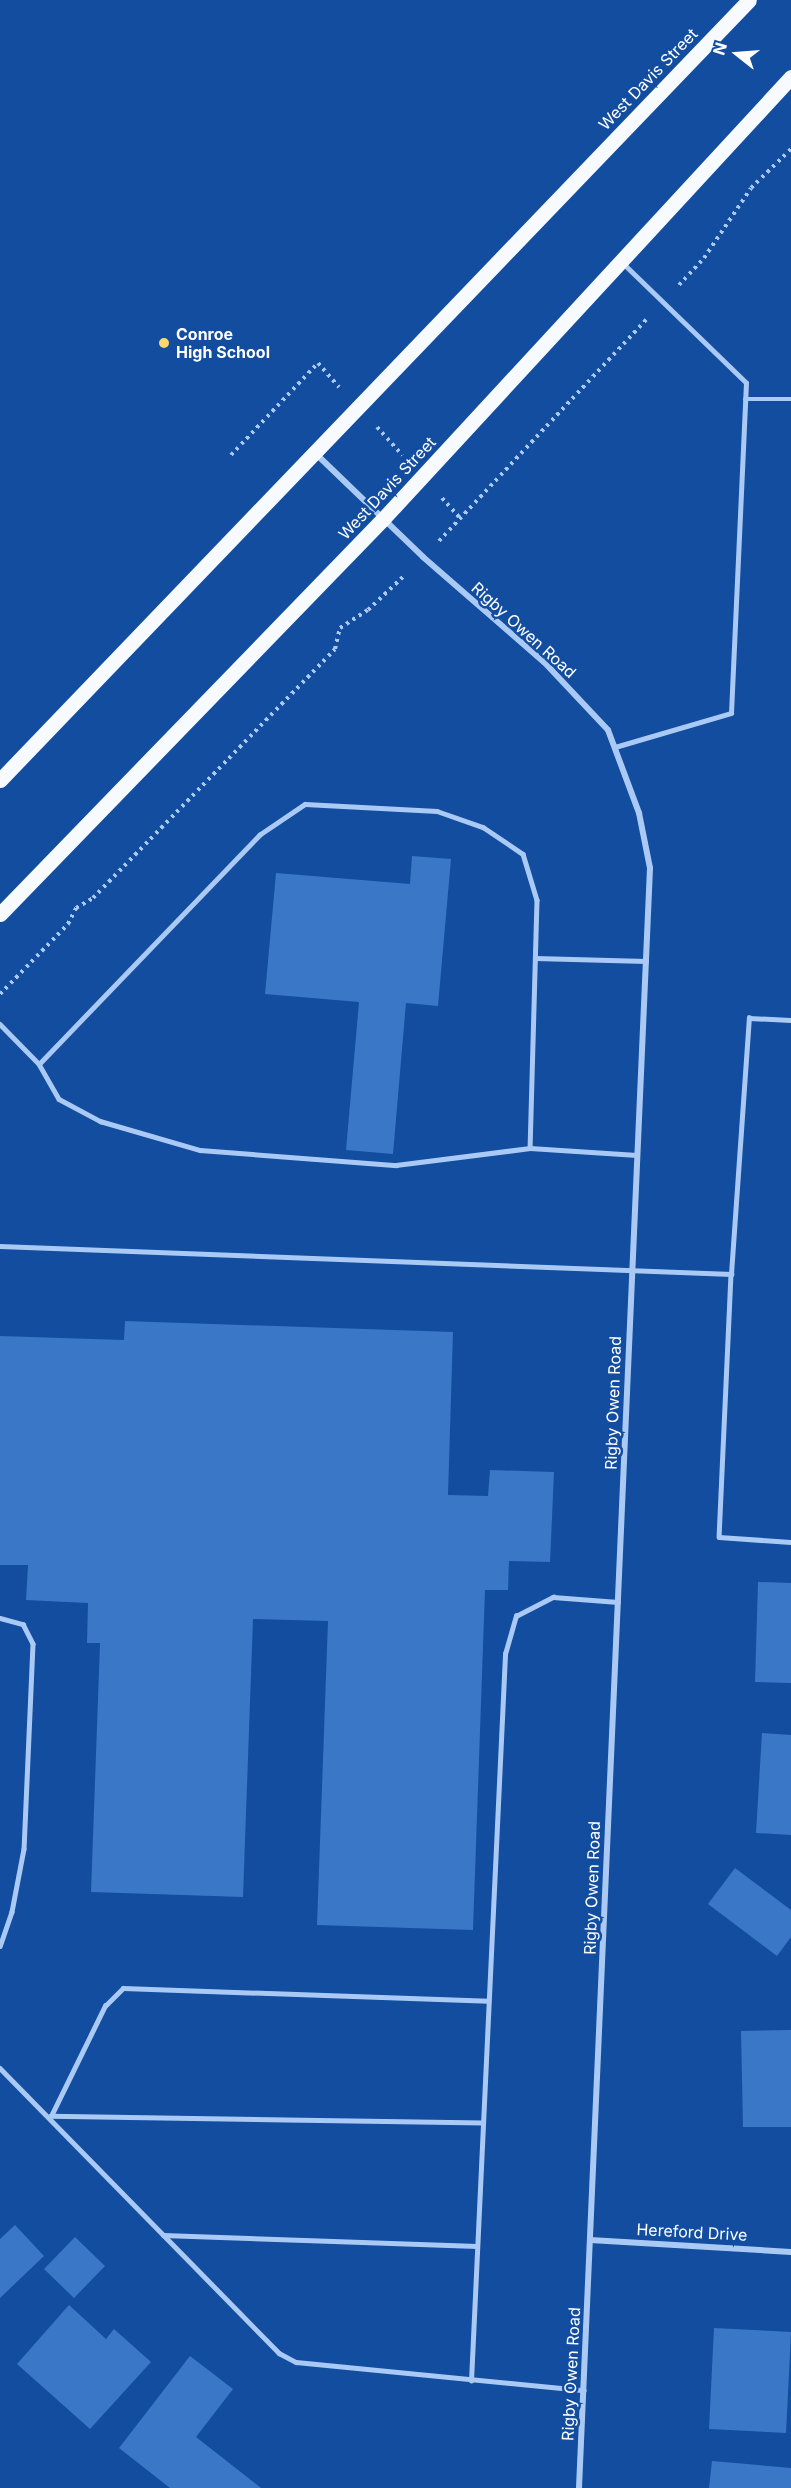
<!DOCTYPE html>
<style>
body{margin:0}
#map{position:relative;width:791px;height:2488px;overflow:hidden;background:#124da0;font-family:Inter,sans-serif}
div>[style]{position:absolute}
[style*='--x']{left:calc(var(--x)*1px);top:calc(var(--y)*1px);width:calc(var(--w)*1px);rotate:calc(var(--a)*1deg)}
.building>*{inset:0;background:#3b77c7}
.path>*{height:4px;margin-top:-2px;transform-origin:0;background:repeating-linear-gradient(90deg,#aacaf5 0 3px,transparent 0 7.5px)}
.lane>*{height:4.5px;margin:-2.25px;padding:0 2.25px;transform-origin:2.25px;border-radius:2.25px;background:#aacaf5}
.street>*{height:6px;margin:-3px;padding:0 3px;transform-origin:3px;border-radius:3px;background:#aacaf5}
.primary>*{height:15px;margin:-7.5px;padding:0 7.5px;transform-origin:7.5px;border-radius:7.5px;background:#f7faff}
.dots>*{width:16px;height:16px;translate:-50% -50%;box-sizing:border-box;border:3px solid #124da0;border-radius:50%}
span{translate:-50% -50%;white-space:nowrap;text-align:center;line-height:1.15;-webkit-text-stroke:5px #124da0;paint-order:stroke}
.street-label{font-size:16px;color:#fff}
.poi-label{font-size:16px;color:#fff;font-weight:700}
.left{translate:0 -50%;text-align:left}
.north{position:absolute;left:707px;top:24px;width:60px;height:60px;-webkit-text-stroke:4px #124da0;paint-order:stroke;rotate:287deg;font-size:16px;font-weight:700;line-height:24px;text-align:center;color:#fff}
.north::after{content:'';display:block;margin:auto;width:21px;height:27px;background:#fff;clip-path:polygon(50% 0,100% 100%,50% 72%,0 100%)}
</style>
<div id="map">
<div class="building">
<div style="clip-path:polygon(412px 856px,451px 859px,438px 1006px,406px 1003px,393px 1154px,346px 1150px,359px 1002px,265px 994px,276px 873px,410px 884px)"></div>
<div style="clip-path:polygon(125px 1321px,453px 1332px,448px 1495px,488px 1496px,490px 1470px,554px 1472px,550px 1562px,509px 1561px,508px 1590px,485px 1590px,473px 1930px,317px 1925px,328px 1621px,253px 1619px,243px 1897px,91px 1892px,100px 1643px,87px 1643px,88px 1603px,26px 1600px,28px 1565px,0 1565px,0 1336px,124px 1340px)"></div>
<div style="clip-path:polygon(758px 1582px,791px 1583px,791px 1683px,755px 1682px)"></div>
<div style="clip-path:polygon(762px 1733px,791px 1735px,791px 1835px,756px 1833px)"></div>
<div style="clip-path:polygon(735px 1868px,791px 1910px,791px 1937px,777px 1956px,708px 1904px)"></div>
<div style="clip-path:polygon(791px 2030px,791px 2127px,743px 2127px,741px 2031px)"></div>
<div style="clip-path:polygon(15px 2225px,44px 2256px,0 2298px,0 2239px)"></div>
<div style="clip-path:polygon(75px 2237px,105px 2266px,74px 2298px,44px 2269px)"></div>
<div style="clip-path:polygon(69px 2305px,106px 2339px,114px 2329px,151px 2362px,90px 2429px,17px 2364px)"></div>
<div style="clip-path:polygon(714px 2328px,791px 2332px,786px 2433px,709px 2429px)"></div>
<div style="clip-path:polygon(190px 2356px,233px 2389px,196px 2437px,261px 2488px,170px 2488px,119px 2448px)"></div>
<div style="clip-path:polygon(712px 2461px,791px 2468px,791px 2488px,709px 2488px)"></div>
</div>
<div class="path">
<div style="--x:679;--y:285;--w:37;--a:-47"></div>
<div style="--x:704;--y:258;--w:84;--a:-56.1"></div>
<div style="--x:751;--y:188;--w:56;--a:-44.3"></div>
<div style="--x:377;--y:427;--w:38;--a:48"></div>
<div style="--x:231;--y:455;--w:127;--a:-46.6"></div>
<div style="--x:318;--y:363;--w:32;--a:49"></div>
<div style="--x:442;--y:498;--w:27;--a:48"></div>
<div style="--x:439;--y:541;--w:304;--a:-46.9"></div>
<div style="--x:0;--y:994;--w:98;--a:-45.8"></div>
<div style="--x:68;--y:924;--w:18;--a:-63"></div>
<div style="--x:76;--y:908;--w:20;--a:-30"></div>
<div style="--x:93;--y:898;--w:347;--a:-45.8"></div>
<div style="--x:335;--y:649;--w:22;--a:-77"></div>
<div style="--x:340;--y:628;--w:33;--a:-33"></div>
<div style="--x:368;--y:610;--w:52;--a:-43.5"></div>
</div>
<div class="lane">
<div style="--x:745;--y:399;--w:46;--a:0"></div>
<div style="--x:615;--y:747;--w:121;--a:-16.3"></div>
<div style="--x:731;--y:713;--w:330;--a:-87.4"></div>
<div style="--x:746;--y:383;--w:173;--a:-135.9"></div>
<div style="--x:535;--y:958;--w:111;--a:1.5"></div>
<div style="--x:0;--y:1024;--w:56;--a:45.7"></div>
<div style="--x:39;--y:1064;--w:318;--a:-46.1"></div>
<div style="--x:259;--y:835;--w:55;--a:-34"></div>
<div style="--x:305;--y:804;--w:132;--a:3"></div>
<div style="--x:437;--y:811;--w:49;--a:19.2"></div>
<div style="--x:483;--y:827;--w:48;--a:34"></div>
<div style="--x:523;--y:854;--w:48;--a:73.1"></div>
<div style="--x:537;--y:900;--w:248;--a:91.6"></div>
<div style="--x:39;--y:1064;--w:40;--a:60.3"></div>
<div style="--x:59;--y:1099;--w:47;--a:28.2"></div>
<div style="--x:100;--y:1121;--w:104;--a:16.2"></div>
<div style="--x:200;--y:1150;--w:197;--a:4.4"></div>
<div style="--x:396;--y:1165;--w:135;--a:-7.2"></div>
<div style="--x:530;--y:1148;--w:107;--a:3.7"></div>
<div style="--x:0;--y:1246;--w:732;--a:2.19"></div>
<div style="--x:731;--y:1274;--w:263;--a:92.6"></div>
<div style="--x:719;--y:1537;--w:72;--a:4"></div>
<div style="--x:731;--y:1274;--w:257;--a:-86"></div>
<div style="--x:749;--y:1018;--w:42;--a:2.7"></div>
<div style="--x:0;--y:1618;--w:24;--a:15"></div>
<div style="--x:23;--y:1624;--w:22;--a:63"></div>
<div style="--x:33;--y:1644;--w:205;--a:92.5"></div>
<div style="--x:24;--y:1849;--w:64;--a:100.8"></div>
<div style="--x:12;--y:1912;--w:36;--a:109"></div>
<div style="--x:0;--y:2068;--w:399;--a:45.6"></div>
<div style="--x:279;--y:2353;--w:19;--a:28"></div>
<div style="--x:296;--y:2362;--w:289;--a:5.6"></div>
<div style="--x:483;--y:2123;--w:432;--a:-179.1"></div>
<div style="--x:51;--y:2116;--w:123;--a:-63.9"></div>
<div style="--x:105;--y:2006;--w:25;--a:-45"></div>
<div style="--x:123;--y:1988;--w:365;--a:2"></div>
<div style="--x:163;--y:2235;--w:314;--a:2"></div>
<div style="--x:471;--y:2381;--w:728;--a:-87.32"></div>
<div style="--x:505;--y:1654;--w:40;--a:-74"></div>
<div style="--x:516;--y:1616;--w:42;--a:-27.2"></div>
<div style="--x:553;--y:1597;--w:65;--a:4.4"></div>
</div>
<div class="street">
<div style="--x:314;--y:452;--w:151;--a:43.9"></div>
<div style="--x:423;--y:557;--w:160;--a:41"></div>
<div style="--x:544;--y:662;--w:93;--a:46.7"></div>
<div style="--x:608;--y:730;--w:89;--a:69.5"></div>
<div style="--x:639;--y:813;--w:56;--a:78.7"></div>
<div style="--x:650;--y:868;--w:1622;--a:92.51"></div>
<div style="--x:590;--y:2240;--w:201;--a:3.4"></div>
</div>
<div class="primary">
<div style="--x:0;--y:780;--w:1081;--a:-46.16"></div>
<div style="--x:0;--y:914;--w:549;--a:-45.89"></div>
<div style="--x:382;--y:520;--w:603;--a:-47.29"></div>
</div>
<div class="dots">
<div style="left:164px;top:343px;background:#ffd86d"></div>
</div>
<div class="street-label">
<span style="left:648px;top:79px;rotate:-46deg">West Davis Street</span>
<span style="left:387px;top:488px;rotate:-47deg">West Davis Street</span>
<span style="left:524px;top:630px;rotate:42deg">Rigby Owen Road</span>
<span style="left:613px;top:1403px;rotate:-88deg">Rigby Owen Road</span>
<span style="left:592px;top:1888px;rotate:-88deg">Rigby Owen Road</span>
<span style="left:692px;top:2232px;rotate:3deg">Hereford Drive</span>
<span style="left:571px;top:2374px;rotate:-87deg">Rigby Owen Road</span>
</div>
<div class="poi-label">
<span class="left" style="left:176px;top:343px">Conroe<br>High School</span>
</div>
<div class="north">N</div>
</div>
